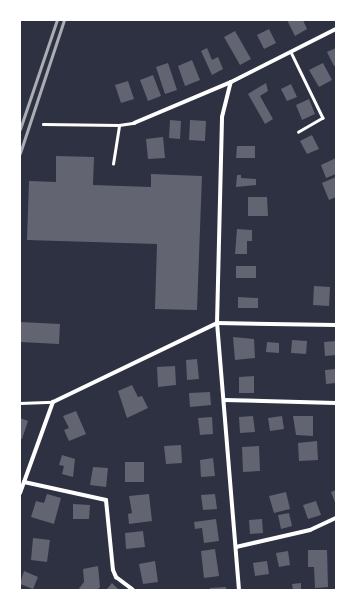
<!DOCTYPE html>
<style>
body{margin:0}
#map{position:relative;width:356px;height:610px;overflow:hidden;background:#2d3142;font-family:"Space Grotesk",sans-serif}
div>[style]{position:absolute}
[style*='--x']{left:calc(var(--x)*1px);top:calc(var(--y)*1px);width:calc(var(--w)*1px);rotate:calc(var(--a)*1deg)}
.building>*{inset:0;background:#626471}
.service>*{height:2.5px;margin:-1.25px;padding:0 1.25px;transform-origin:1.25px;border-radius:1.25px;background:#fff}
.minor>*{height:4px;margin:-2px;padding:0 2px;transform-origin:2px;border-radius:2px;background:#fff}
.rail>*{height:3px;margin:-1.5px;padding:0 1.5px;transform-origin:1.5px;border-radius:1.5px;background:#abadb3}
span{translate:-50% -50%;white-space:nowrap;text-align:center;line-height:1.15;-webkit-text-stroke:3px #fff;paint-order:stroke}
.frame{position:absolute;inset:0;border:21px solid #fff;pointer-events:none}
</style>
<div id="map">
<div class="building">
<div style="clip-path:polygon(287px 20px,303px 20px,307px 29px,295px 36px)"></div>
<div style="clip-path:polygon(269px 29px,276px 43px,264px 49px,257px 35px)"></div>
<div style="clip-path:polygon(235px 31px,251px 59px,240px 65px,224px 37px)"></div>
<div style="clip-path:polygon(207px 48px,212px 60px,218px 57px,223px 69px,212px 75px,201px 51px)"></div>
<div style="clip-path:polygon(336px 48px,336px 65px,334px 66px,327px 52px)"></div>
<div style="clip-path:polygon(192px 60px,200px 80px,185px 86px,178px 66px)"></div>
<div style="clip-path:polygon(168px 63px,177px 90px,165px 94px,156px 67px)"></div>
<div style="clip-path:polygon(323px 63px,332px 80px,319px 87px,309px 70px)"></div>
<div style="clip-path:polygon(153px 75px,161px 96px,148px 101px,140px 80px)"></div>
<div style="clip-path:polygon(128px 81px,134px 99px,121px 103px,115px 85px)"></div>
<div style="clip-path:polygon(266px 83px,268px 91px,260px 96px,273px 119px,265px 124px,248px 94px)"></div>
<div style="clip-path:polygon(291px 84px,297px 97px,287px 101px,281px 89px)"></div>
<div style="clip-path:polygon(309px 99px,315px 114px,302px 120px,296px 105px)"></div>
<div style="clip-path:polygon(170px 120px,181px 121px,180px 139px,169px 138px)"></div>
<div style="clip-path:polygon(190px 120px,206px 121px,205px 141px,189px 140px)"></div>
<div style="clip-path:polygon(312px 135px,319px 149px,307px 154px,300px 141px)"></div>
<div style="clip-path:polygon(163px 137px,165px 158px,148px 159px,146px 139px)"></div>
<div style="clip-path:polygon(237px 146px,255px 146px,255px 158px,236px 158px)"></div>
<div style="clip-path:polygon(56px 156px,94px 157px,93px 185px,151px 187px,151px 174px,202px 176px,197px 310px,155px 309px,157px 244px,27px 240px,29px 181px,56px 182px)"></div>
<div style="clip-path:polygon(336px 158px,336px 174px,326px 178px,321px 165px)"></div>
<div style="clip-path:polygon(237px 175px,241px 175px,241px 178px,256px 179px,256px 185px,236px 187px)"></div>
<div style="clip-path:polygon(336px 177px,336px 197px,329px 200px,322px 183px)"></div>
<div style="clip-path:polygon(248px 197px,267px 197px,268px 216px,248px 216px)"></div>
<div style="clip-path:polygon(237px 229px,252px 230px,252px 241px,247px 241px,247px 254px,235px 254px)"></div>
<div style="clip-path:polygon(236px 266px,256px 266px,256px 278px,236px 278px)"></div>
<div style="clip-path:polygon(314px 286px,330px 287px,329px 306px,313px 305px)"></div>
<div style="clip-path:polygon(238px 297px,258px 298px,258px 308px,238px 308px)"></div>
<div style="clip-path:polygon(20px 322px,60px 324px,59px 344px,20px 342px)"></div>
<div style="clip-path:polygon(233px 337px,254px 339px,255px 358px,235px 360px)"></div>
<div style="clip-path:polygon(292px 340px,307px 341px,306px 354px,291px 353px)"></div>
<div style="clip-path:polygon(336px 341px,336px 355px,325px 356px,324px 342px)"></div>
<div style="clip-path:polygon(267px 342px,279px 343px,279px 353px,266px 352px)"></div>
<div style="clip-path:polygon(197px 359px,199px 379px,187px 380px,186px 360px)"></div>
<div style="clip-path:polygon(175px 366px,176px 385px,158px 387px,157px 367px)"></div>
<div style="clip-path:polygon(336px 369px,336px 383px,326px 384px,325px 370px)"></div>
<div style="clip-path:polygon(254px 376px,254px 393px,239px 393px,239px 377px)"></div>
<div style="clip-path:polygon(132px 385px,138px 397px,142px 396px,148px 408px,127px 418px,118px 391px)"></div>
<div style="clip-path:polygon(210px 392px,211px 405px,190px 407px,189px 393px)"></div>
<div style="clip-path:polygon(76px 411px,86px 434px,69px 441px,64px 430px,69px 428px,63px 416px)"></div>
<div style="clip-path:polygon(253px 416px,255px 432px,240px 433px,239px 417px)"></div>
<div style="clip-path:polygon(282px 416px,284px 429px,270px 431px,268px 418px)"></div>
<div style="clip-path:polygon(293px 416px,313px 416px,313px 436px,296px 435px)"></div>
<div style="clip-path:polygon(212px 417px,213px 434px,200px 435px,198px 418px)"></div>
<div style="clip-path:polygon(20px 418px,28px 421px,22px 439px,20px 439px)"></div>
<div style="clip-path:polygon(317px 441px,318px 460px,299px 461px,298px 443px)"></div>
<div style="clip-path:polygon(181px 445px,182px 463px,166px 464px,164px 446px)"></div>
<div style="clip-path:polygon(259px 446px,260px 471px,243px 472px,242px 447px)"></div>
<div style="clip-path:polygon(62px 455px,75px 459px,73px 477px,62px 474px,64px 466px,59px 465px)"></div>
<div style="clip-path:polygon(213px 458px,215px 476px,201px 477px,200px 460px)"></div>
<div style="clip-path:polygon(125px 462px,144px 462px,144px 482px,125px 482px)"></div>
<div style="clip-path:polygon(93px 467px,108px 468px,106px 487px,90px 485px)"></div>
<div style="clip-path:polygon(336px 490px,336px 505px,331px 492px)"></div>
<div style="clip-path:polygon(286px 492px,290px 509px,274px 513px,269px 496px)"></div>
<div style="clip-path:polygon(47px 494px,61px 498px,54px 524px,31px 517px,36px 501px,44px 503px)"></div>
<div style="clip-path:polygon(149px 494px,152px 521px,129px 524px,128px 514px,132px 513px,129px 496px)"></div>
<div style="clip-path:polygon(215px 494px,217px 509px,203px 510px,201px 495px)"></div>
<div style="clip-path:polygon(316px 501px,321px 515px,308px 519px,303px 505px)"></div>
<div style="clip-path:polygon(73px 504px,90px 505px,89px 519px,73px 519px)"></div>
<div style="clip-path:polygon(289px 513px,292px 526px,281px 529px,278px 515px)"></div>
<div style="clip-path:polygon(216px 519px,219px 541px,204px 543px,202px 528px,195px 529px,194px 522px)"></div>
<div style="clip-path:polygon(262px 519px,263px 533px,250px 534px,249px 520px)"></div>
<div style="clip-path:polygon(143px 531px,145px 547px,126px 549px,125px 533px)"></div>
<div style="clip-path:polygon(33px 538px,50px 540px,47px 562px,31px 560px)"></div>
<div style="clip-path:polygon(215px 549px,219px 576px,204px 578px,201px 551px)"></div>
<div style="clip-path:polygon(308px 550px,327px 550px,328px 587px,315px 588px,314px 567px,308px 567px)"></div>
<div style="clip-path:polygon(288px 551px,290px 565px,279px 567px,276px 553px)"></div>
<div style="clip-path:polygon(155px 561px,158px 582px,143px 584px,139px 564px)"></div>
<div style="clip-path:polygon(267px 561px,269px 574px,255px 576px,253px 563px)"></div>
<div style="clip-path:polygon(98px 566px,100px 587px,97px 590px,78px 590px,84px 582px,83px 569px)"></div>
<div style="clip-path:polygon(24px 571px,38px 577px,33px 589px,20px 584px)"></div>
<div style="clip-path:polygon(112px 583px,119px 590px,106px 590px)"></div>
<div style="clip-path:polygon(301px 583px,301px 590px,293px 590px,292px 584px)"></div>
<div style="clip-path:polygon(226px 587px,226px 590px,210px 590px,210px 588px)"></div>
</div>
<div class="service">
<div style="--x:291;--y:52;--w:73;--a:64.1"></div>
<div style="--x:323;--y:118;--w:28;--a:150"></div>
<div style="--x:43;--y:124;--w:76;--a:0.8"></div>
<div style="--x:119;--y:125;--w:15;--a:-8"></div>
<div style="--x:113;--y:164;--w:39;--a:-81"></div>
<div style="--x:20;--y:403;--w:33;--a:-2"></div>
</div>
<div class="minor">
<div style="--x:134;--y:123;--w:105;--a:-22.9"></div>
<div style="--x:224;--y:400;--w:112;--a:1.5"></div>
<div style="--x:24;--y:482;--w:84;--a:12.4"></div>
<div style="--x:106;--y:500;--w:70;--a:84.3"></div>
<div style="--x:113;--y:570;--w:8;--a:67"></div>
<div style="--x:116;--y:577;--w:21;--a:37"></div>
<div style="--x:20;--y:493;--w:97;--a:-70.1"></div>
<div style="--x:53;--y:402;--w:182;--a:-25.7"></div>
<div style="--x:217;--y:323;--w:119;--a:1"></div>
<div style="--x:236;--y:547;--w:76;--a:-12.9"></div>
<div style="--x:310;--y:530;--w:29;--a:-25"></div>
<div style="--x:239;--y:590;--w:268;--a:-94.7"></div>
<div style="--x:217;--y:323;--w:206;--a:-88.6"></div>
<div style="--x:222;--y:117;--w:36;--a:-76"></div>
<div style="--x:231;--y:82;--w:118;--a:-26.8"></div>
</div>
<div class="rail">
<div style="--x:20;--y:129;--w:115;--a:-71.3"></div>
<div style="--x:20;--y:153;--w:140;--a:-71.7"></div>
</div>
<div class="frame"></div>
</div>
